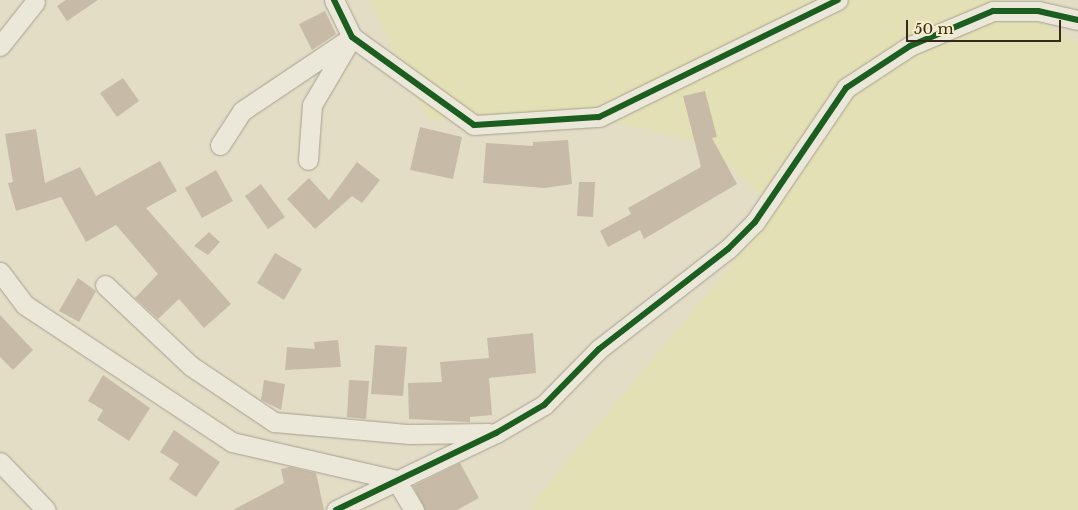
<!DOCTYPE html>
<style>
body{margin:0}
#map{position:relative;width:1078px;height:510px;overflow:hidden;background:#e3ddc6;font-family:"Libre Baskerville",serif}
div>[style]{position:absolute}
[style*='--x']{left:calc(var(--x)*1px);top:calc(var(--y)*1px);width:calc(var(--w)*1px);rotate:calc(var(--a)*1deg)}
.farmland>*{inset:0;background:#e4e0b5}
.building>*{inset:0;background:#c7bba7}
.roads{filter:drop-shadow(0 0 1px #a7a090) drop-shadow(0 0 1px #a7a090)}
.minor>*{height:19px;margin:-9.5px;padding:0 9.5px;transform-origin:9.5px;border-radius:9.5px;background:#ebe7d9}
.cycleway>*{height:6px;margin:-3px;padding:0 3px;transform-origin:3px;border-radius:3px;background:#1b5e20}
span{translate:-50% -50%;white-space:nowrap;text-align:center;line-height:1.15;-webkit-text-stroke:5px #f7eec9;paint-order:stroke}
.scale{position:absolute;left:906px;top:20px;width:155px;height:22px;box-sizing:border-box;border:2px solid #352919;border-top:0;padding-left:6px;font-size:15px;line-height:18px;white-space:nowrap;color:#352919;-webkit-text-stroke:4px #f7eec9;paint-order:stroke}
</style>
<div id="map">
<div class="farmland">
<div style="clip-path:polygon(369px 0,997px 0,1078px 42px,1078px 510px,531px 510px,533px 502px,777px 210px,706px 144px,582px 114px,428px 120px)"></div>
</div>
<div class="building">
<div style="clip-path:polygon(66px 0,98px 0,67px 21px,57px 6px)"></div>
<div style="clip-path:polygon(325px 11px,336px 34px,312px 50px,299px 24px)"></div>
<div style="clip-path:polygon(123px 78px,139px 101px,117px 117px,100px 93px)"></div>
<div style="clip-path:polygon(705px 91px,717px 137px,712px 138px,737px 184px,644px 239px,640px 230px,608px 247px,600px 231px,631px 214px,628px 208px,701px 167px,683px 96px)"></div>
<div style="clip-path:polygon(420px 127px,462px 137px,453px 179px,410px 170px)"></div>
<div style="clip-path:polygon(36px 129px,45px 183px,80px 167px,96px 196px,160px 161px,177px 191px,146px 208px,231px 304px,204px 328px,179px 299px,158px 319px,135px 298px,158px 274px,116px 225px,86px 242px,61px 197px,16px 211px,8px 183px,13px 182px,5px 134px)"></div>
<div style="clip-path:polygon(568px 140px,572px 184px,544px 188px,483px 183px,486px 143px,533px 146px,533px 142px)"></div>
<div style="clip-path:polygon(357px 162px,380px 180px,362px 203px,352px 196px,315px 229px,287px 199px,309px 178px,329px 200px)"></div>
<div style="clip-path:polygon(216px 170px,233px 201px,202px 218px,185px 188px)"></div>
<div style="clip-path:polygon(579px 182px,595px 182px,593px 217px,577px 216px)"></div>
<div style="clip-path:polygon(261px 184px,285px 217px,268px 229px,245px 196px)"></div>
<div style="clip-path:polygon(209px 232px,220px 242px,208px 255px,194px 246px)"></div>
<div style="clip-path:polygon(275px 253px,302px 269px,284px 300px,257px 283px)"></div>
<div style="clip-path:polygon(78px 278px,96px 291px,79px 322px,59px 311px)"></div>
<div style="clip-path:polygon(0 315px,33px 350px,13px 370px,0 357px)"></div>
<div style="clip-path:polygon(533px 333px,536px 373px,489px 378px,492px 415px,470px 417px,470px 422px,409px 419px,408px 383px,442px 382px,440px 362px,489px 358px,487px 338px)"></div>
<div style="clip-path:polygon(338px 340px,341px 367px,285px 370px,287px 347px,315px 349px,314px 342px)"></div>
<div style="clip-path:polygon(375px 345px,407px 347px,403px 396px,371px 394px)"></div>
<div style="clip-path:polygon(103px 375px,150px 408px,129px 441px,97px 420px,103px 410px,88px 401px)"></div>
<div style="clip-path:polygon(264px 380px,285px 384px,281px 410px,261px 400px)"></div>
<div style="clip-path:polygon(349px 380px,369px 381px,366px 419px,347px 417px)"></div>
<div style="clip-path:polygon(174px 430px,220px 462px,196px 497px,169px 479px,179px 464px,160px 452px)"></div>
<div style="clip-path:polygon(460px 463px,479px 498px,457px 510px,425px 510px,413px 486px)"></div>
<div style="clip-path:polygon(290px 467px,316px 473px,324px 510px,233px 510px,284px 483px,281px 469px)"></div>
</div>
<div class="roads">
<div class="minor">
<div style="--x:334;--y:0;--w:41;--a:64.1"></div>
<div style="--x:352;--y:37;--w:150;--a:35.8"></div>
<div style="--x:474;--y:125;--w:125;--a:-3.7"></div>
<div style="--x:599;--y:117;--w:266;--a:-26.1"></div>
<div style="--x:0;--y:46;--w:56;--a:-51.5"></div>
<div style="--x:220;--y:145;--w:40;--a:-57.1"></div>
<div style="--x:242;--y:111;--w:133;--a:-33.9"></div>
<div style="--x:352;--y:37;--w:79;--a:120.5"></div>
<div style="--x:312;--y:105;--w:55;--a:94.2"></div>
<div style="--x:0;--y:272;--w:41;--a:52.9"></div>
<div style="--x:25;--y:305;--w:248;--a:33.5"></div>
<div style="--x:232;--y:442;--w:168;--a:13"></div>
<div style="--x:396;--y:480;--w:35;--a:59"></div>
<div style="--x:105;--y:285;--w:118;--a:43.3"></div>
<div style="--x:191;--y:366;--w:100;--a:34"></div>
<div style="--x:274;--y:422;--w:136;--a:5.1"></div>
<div style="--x:409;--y:434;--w:80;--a:-0.7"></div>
<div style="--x:0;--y:462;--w:66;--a:46.2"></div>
<div style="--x:336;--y:510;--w:178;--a:-25.7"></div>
<div style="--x:496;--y:433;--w:56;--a:-30.3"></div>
<div style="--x:544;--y:405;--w:78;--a:-45.5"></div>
<div style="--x:599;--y:349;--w:163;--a:-37.8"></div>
<div style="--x:728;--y:249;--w:38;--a:-45"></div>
<div style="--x:755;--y:222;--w:162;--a:-55.8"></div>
<div style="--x:846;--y:88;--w:77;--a:-33.3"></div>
<div style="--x:910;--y:46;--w:90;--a:-22.9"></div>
<div style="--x:993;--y:11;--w:45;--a:0"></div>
<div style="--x:1038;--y:11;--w:41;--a:12.7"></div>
</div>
</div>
<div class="cycleway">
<div style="--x:334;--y:0;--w:41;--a:64.1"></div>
<div style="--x:352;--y:37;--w:150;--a:35.8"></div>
<div style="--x:474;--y:125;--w:125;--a:-3.7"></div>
<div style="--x:599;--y:117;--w:266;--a:-26.1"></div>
<div style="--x:336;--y:510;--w:178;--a:-25.7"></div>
<div style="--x:496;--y:433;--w:56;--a:-30.3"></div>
<div style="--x:544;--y:405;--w:78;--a:-45.5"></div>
<div style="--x:599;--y:349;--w:163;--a:-37.8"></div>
<div style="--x:728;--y:249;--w:38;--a:-45"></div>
<div style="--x:755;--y:222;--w:162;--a:-55.8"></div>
<div style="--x:846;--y:88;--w:77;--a:-33.3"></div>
<div style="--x:910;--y:46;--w:90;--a:-22.9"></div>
<div style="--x:993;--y:11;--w:45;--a:0"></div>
<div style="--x:1038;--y:11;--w:41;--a:12.7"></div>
</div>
<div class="scale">50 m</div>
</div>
